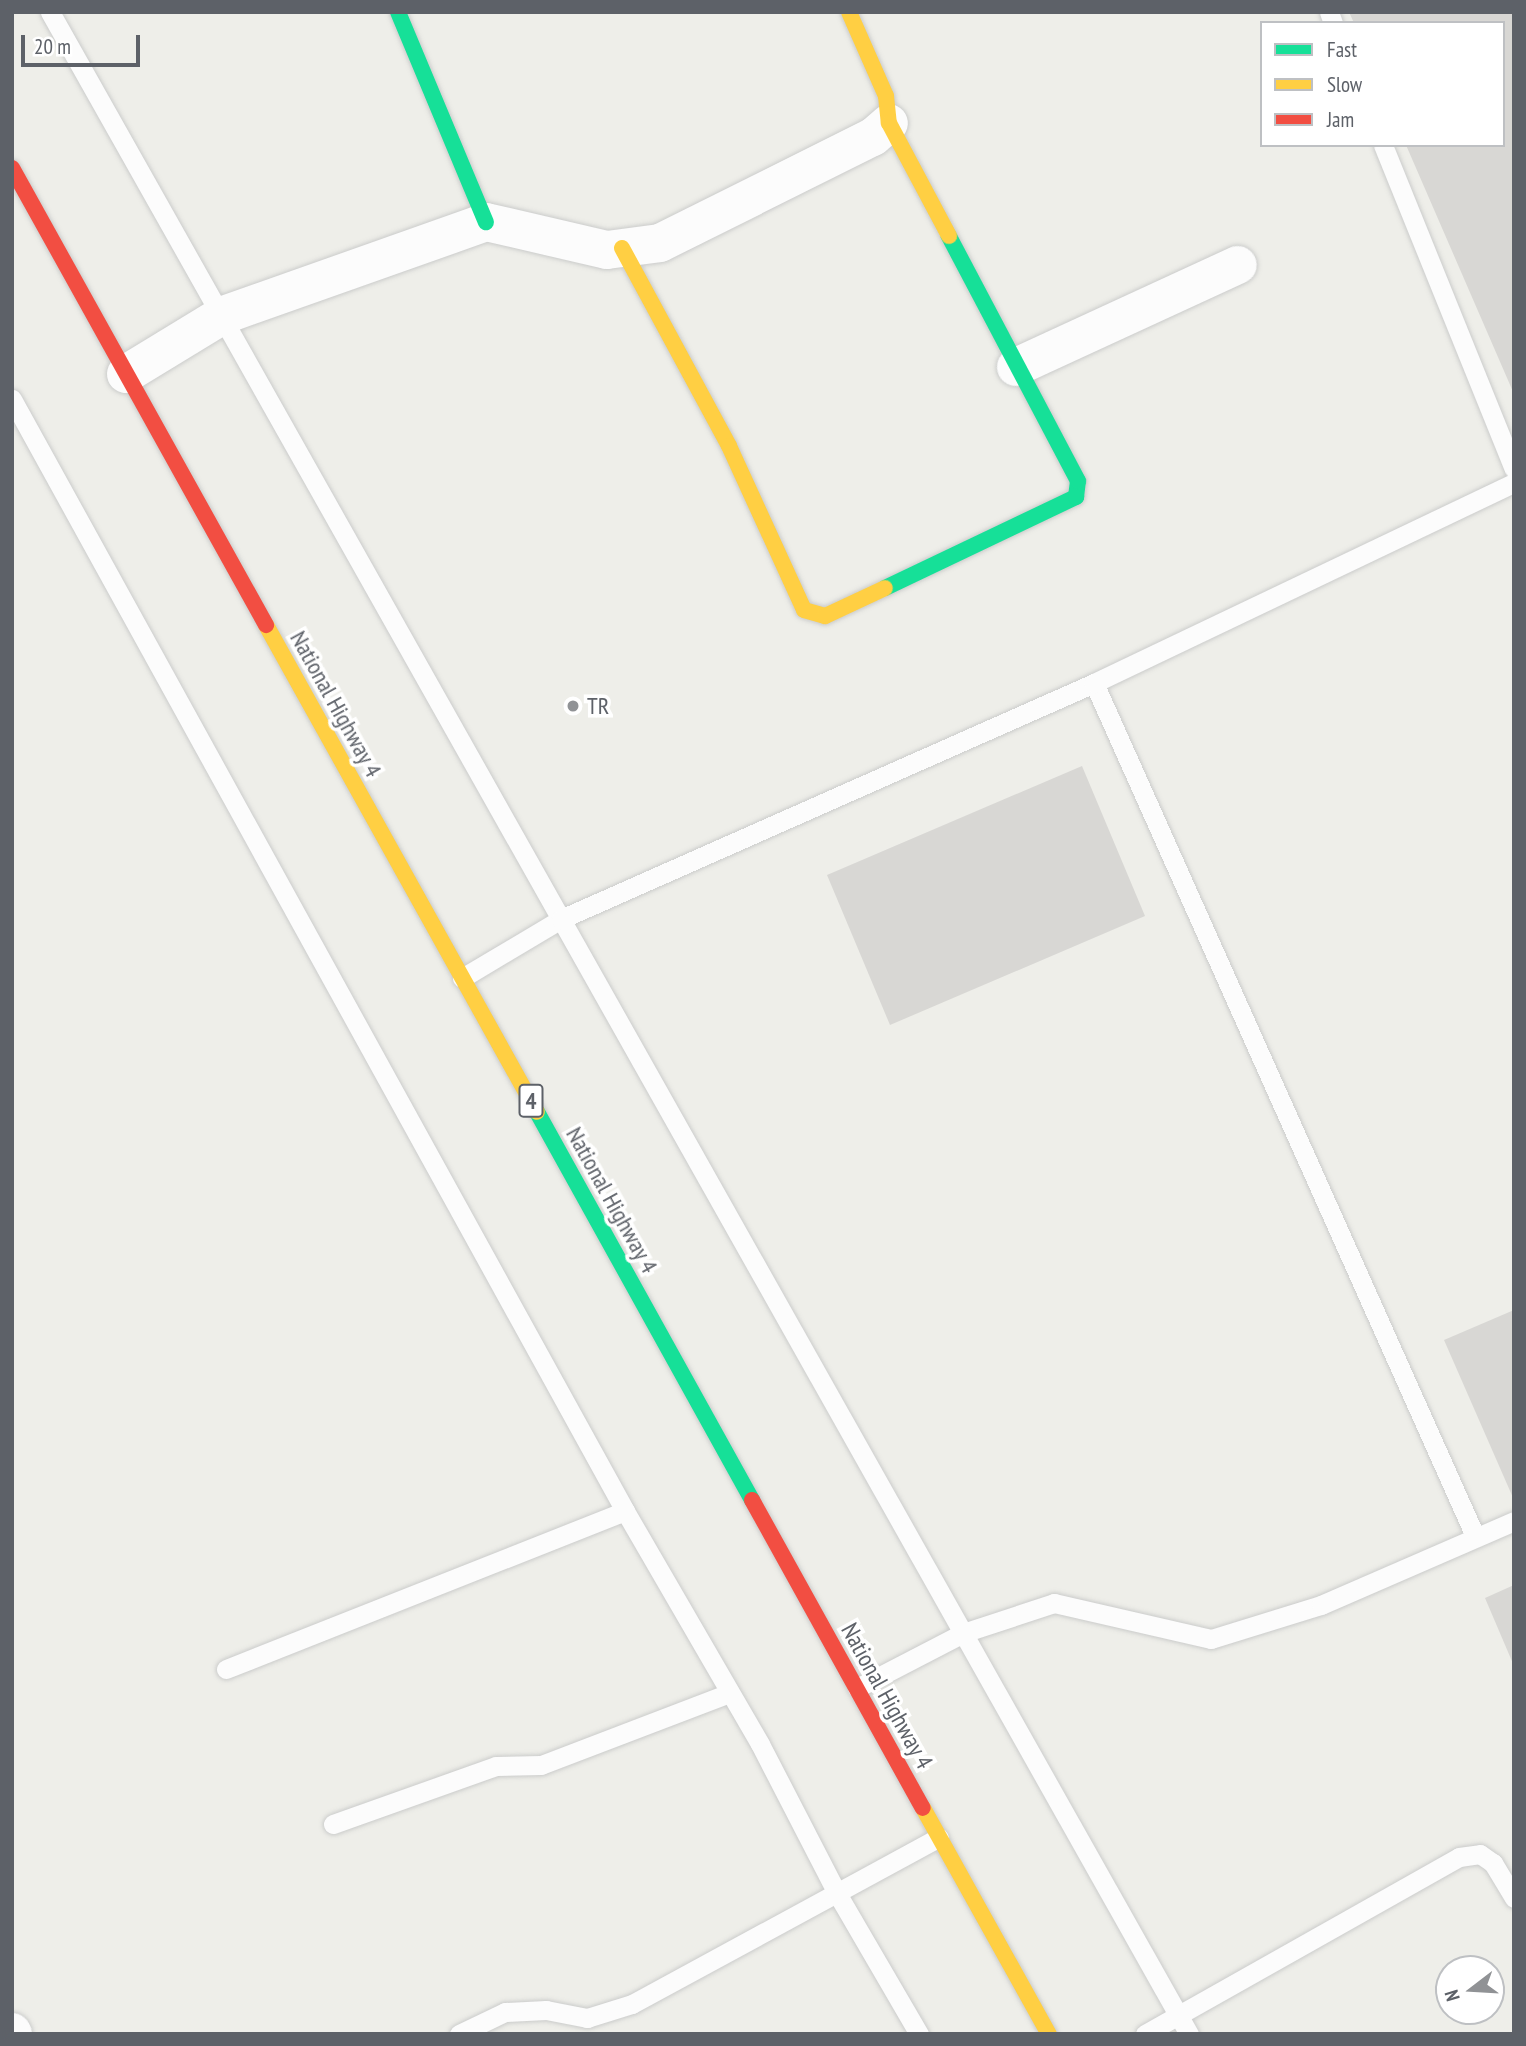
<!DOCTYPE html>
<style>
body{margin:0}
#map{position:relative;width:1526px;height:2046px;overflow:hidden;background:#eeeee9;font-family:"PT Sans Narrow",sans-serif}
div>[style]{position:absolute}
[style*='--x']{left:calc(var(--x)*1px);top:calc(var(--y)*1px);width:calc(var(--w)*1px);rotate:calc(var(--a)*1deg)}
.building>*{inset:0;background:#d8d7d4}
.roads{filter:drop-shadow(0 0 2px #cbcccb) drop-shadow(0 0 2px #cbcccb)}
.lane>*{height:19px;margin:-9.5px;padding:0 9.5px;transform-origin:9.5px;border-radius:9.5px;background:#fcfcfc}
.street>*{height:38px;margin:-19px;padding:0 19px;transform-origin:19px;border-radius:19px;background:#fcfcfc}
.fast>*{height:16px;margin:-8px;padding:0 8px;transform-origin:8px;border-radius:8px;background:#16e098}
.slow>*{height:16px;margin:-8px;padding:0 8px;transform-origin:8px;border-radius:8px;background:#ffcf43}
.jam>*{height:16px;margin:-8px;padding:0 8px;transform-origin:8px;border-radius:8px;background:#f24e42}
.dots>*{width:19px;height:19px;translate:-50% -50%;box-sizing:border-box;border:4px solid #fff;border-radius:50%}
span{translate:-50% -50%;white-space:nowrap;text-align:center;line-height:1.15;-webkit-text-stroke:7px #fff;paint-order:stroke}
.shield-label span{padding:2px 5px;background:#fff;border:2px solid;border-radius:5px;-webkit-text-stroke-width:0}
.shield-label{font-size:23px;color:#5d6168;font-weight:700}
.street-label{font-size:24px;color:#5d6168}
.poi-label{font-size:24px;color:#5d6168}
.left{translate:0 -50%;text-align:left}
.frame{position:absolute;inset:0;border:14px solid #5d6168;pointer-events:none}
.legend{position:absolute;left:1260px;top:21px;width:245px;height:126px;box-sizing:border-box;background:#fff;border:2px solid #bec0c3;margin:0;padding:9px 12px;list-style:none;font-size:21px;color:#5d6168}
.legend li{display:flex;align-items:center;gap:14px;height:35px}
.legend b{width:35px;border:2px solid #bec0c3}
.north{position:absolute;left:1435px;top:1955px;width:70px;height:70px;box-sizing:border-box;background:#fff;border:2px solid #bec0c3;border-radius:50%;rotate:253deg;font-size:19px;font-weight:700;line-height:28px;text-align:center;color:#5d6168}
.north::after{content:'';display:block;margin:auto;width:24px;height:32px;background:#909295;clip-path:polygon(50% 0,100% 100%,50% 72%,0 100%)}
.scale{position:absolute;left:21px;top:35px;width:119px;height:32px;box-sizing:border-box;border:4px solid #5d6168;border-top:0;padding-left:9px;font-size:21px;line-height:24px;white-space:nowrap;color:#5d6168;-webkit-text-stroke:5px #fff;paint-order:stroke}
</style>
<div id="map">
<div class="building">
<div style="clip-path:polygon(1349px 12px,1514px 12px,1514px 394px,1406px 145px,1503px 145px,1503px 23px,1354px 23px)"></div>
<div style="clip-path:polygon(1082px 766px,1145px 916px,890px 1025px,827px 875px)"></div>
<div style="clip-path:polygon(1514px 1310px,1514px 1500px,1444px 1340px)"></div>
<div style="clip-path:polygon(1514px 1585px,1514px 1666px,1485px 1598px)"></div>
</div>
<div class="roads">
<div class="lane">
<div style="--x:50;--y:12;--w:2321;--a:60.61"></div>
<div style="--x:1329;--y:12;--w:12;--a:70"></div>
<div style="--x:1383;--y:145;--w:349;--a:68"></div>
<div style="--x:12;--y:399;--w:1270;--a:61.13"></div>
<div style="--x:625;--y:1511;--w:269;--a:59.9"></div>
<div style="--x:760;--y:1744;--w:170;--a:62.7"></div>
<div style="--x:838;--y:1895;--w:161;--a:59.8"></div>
<div style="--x:1094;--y:683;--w:934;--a:65.93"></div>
<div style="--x:462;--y:978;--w:115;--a:-30.8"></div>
<div style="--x:561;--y:919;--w:583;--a:-23.88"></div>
<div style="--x:1094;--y:683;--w:465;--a:-25.5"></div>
<div style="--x:226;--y:1669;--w:429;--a:-21.6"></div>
<div style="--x:857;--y:1688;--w:119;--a:-27.4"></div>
<div style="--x:963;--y:1633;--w:96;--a:-18.2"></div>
<div style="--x:1054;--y:1603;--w:161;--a:12.9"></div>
<div style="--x:1211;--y:1639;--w:115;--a:-17.2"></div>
<div style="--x:1321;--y:1605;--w:210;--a:-23.5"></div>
<div style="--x:333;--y:1824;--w:173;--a:-19.6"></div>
<div style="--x:496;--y:1766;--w:45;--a:-1.3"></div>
<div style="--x:541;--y:1765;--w:202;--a:-20.9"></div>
<div style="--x:459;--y:2034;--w:51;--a:-25.6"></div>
<div style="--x:505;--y:2012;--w:41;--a:-2.8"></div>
<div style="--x:546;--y:2010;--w:42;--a:11"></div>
<div style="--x:587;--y:2018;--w:47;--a:-17.3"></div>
<div style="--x:632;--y:2004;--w:349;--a:-28.5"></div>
<div style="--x:1145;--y:2034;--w:360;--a:-29.4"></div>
<div style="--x:1459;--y:1857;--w:21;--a:-8"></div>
<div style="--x:1480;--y:1854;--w:16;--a:35"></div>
<div style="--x:1493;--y:1863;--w:41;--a:59"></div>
</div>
<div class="street">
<div style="--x:1016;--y:367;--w:244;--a:-24.7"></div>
<div style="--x:126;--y:374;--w:111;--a:-31.4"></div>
<div style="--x:221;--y:316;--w:281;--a:-19.5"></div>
<div style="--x:486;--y:222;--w:124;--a:13"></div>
<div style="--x:607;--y:250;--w:53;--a:-7.5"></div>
<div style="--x:660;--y:243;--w:238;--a:-26.5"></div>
<div style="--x:873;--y:137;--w:21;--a:-41"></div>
<div style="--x:12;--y:2032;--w:2;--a:63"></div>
</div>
<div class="fast">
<div style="--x:398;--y:12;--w:228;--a:67.3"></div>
<div style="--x:885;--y:588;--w:212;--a:-25.5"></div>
<div style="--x:1076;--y:497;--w:16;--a:-83"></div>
<div style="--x:1078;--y:481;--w:277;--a:-117.8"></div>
<div style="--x:537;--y:1112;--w:444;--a:61"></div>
</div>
<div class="slow">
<div style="--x:849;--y:12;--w:92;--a:66.2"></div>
<div style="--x:886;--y:96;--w:27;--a:84"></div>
<div style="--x:889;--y:123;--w:128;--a:62"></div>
<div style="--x:622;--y:248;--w:225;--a:61.6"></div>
<div style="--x:729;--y:446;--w:180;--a:65.4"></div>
<div style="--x:804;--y:610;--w:22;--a:16"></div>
<div style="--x:825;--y:616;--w:66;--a:-25"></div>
<div style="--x:266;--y:625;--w:557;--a:60.91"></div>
<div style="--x:923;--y:1808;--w:259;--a:60.9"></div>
</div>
<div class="jam">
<div style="--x:12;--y:168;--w:523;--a:60.93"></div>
<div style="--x:752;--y:1500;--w:352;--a:61"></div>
</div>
</div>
<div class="dots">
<div style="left:573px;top:706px;background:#909295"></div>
</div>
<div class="shield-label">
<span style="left:531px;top:1101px">4</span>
</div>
<div class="street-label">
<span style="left:336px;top:704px;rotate:61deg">National Highway 4</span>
<span style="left:612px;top:1200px;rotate:61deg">National Highway 4</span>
<span style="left:887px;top:1696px;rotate:61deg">National Highway 4</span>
</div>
<div class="poi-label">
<span class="left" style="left:587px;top:706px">TR</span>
</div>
<div class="frame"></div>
<ul class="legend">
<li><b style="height:9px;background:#16e098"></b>Fast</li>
<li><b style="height:9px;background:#ffcf43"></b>Slow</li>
<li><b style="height:9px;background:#f24e42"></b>Jam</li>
</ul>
<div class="north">N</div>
<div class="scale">20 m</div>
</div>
